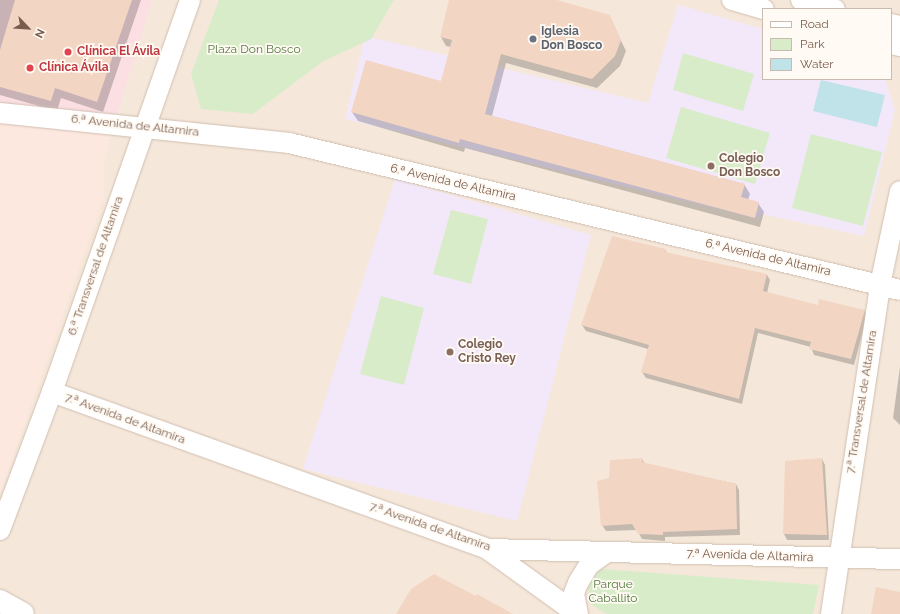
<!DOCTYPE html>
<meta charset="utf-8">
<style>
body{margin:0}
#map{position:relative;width:900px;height:614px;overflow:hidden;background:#fdf6ec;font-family:Raleway,sans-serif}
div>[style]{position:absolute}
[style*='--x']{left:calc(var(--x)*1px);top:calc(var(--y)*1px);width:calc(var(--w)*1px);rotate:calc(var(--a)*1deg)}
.residential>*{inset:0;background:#f5e8da}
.commercial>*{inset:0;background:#fde8e0}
.education>*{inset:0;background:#f3e8fa}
.medical>*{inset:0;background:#fbdfe3}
.green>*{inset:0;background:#d8ecc9}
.water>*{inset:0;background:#bfe3e8}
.shadow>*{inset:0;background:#0003}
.building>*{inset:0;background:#f3d5c3}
.roads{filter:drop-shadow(0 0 1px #d1beb0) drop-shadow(0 0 1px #d1beb0)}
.street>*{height:20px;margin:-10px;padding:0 10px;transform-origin:10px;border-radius:10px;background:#fff}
.secondary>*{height:22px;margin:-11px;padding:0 11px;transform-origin:11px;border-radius:11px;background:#fff}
.dots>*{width:11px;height:11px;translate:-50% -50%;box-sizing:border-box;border:2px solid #fffaf3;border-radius:50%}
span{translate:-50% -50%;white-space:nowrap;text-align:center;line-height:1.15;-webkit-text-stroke:3.5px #fffaf3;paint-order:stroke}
.worship-label{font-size:12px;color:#5b616d;font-weight:700}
.left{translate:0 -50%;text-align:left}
.park-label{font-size:12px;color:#537a41}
.health-label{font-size:12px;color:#be3a42;font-weight:700}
.street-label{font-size:12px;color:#7a5c4d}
.education-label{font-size:12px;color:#785e54;font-weight:700}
.legend{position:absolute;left:762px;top:8px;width:130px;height:72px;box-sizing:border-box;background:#fffaf3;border:1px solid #cabbb1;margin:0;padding:5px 7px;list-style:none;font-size:12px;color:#7a5c4d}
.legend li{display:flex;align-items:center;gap:8px;height:20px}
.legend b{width:20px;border:1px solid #cabbb1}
.north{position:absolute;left:8px;top:8px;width:40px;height:40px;-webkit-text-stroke:3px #fffaf3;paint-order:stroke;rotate:115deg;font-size:11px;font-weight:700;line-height:16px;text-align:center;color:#7a5c4d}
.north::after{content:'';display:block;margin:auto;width:14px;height:18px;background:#7a5c4d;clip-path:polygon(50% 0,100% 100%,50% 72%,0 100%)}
</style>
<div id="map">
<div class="residential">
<div style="clip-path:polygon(evenodd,0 0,900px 0,900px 614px,0 614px,0 0,763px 9px,891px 9px,891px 79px,763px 79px,763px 9px)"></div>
</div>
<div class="commercial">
<div style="clip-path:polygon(0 0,114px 121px,104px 162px,104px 197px,0 493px)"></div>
</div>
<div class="education">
<div style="clip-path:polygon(678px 5px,763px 29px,763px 79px,885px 79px,895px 110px,864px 236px,761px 214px,760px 219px,345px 119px,365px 36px,648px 103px)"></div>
<div style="clip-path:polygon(395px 179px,591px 235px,517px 521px,303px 469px)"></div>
</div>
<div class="medical">
<div style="clip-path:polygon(0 0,152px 0,115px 121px,0 105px)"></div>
</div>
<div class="green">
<div style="clip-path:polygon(219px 0,394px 0,371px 39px,322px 62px,253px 114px,201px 109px,191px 74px)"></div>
<div style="clip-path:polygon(683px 53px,754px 74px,743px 111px,673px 90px)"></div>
<div style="clip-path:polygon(681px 107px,770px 133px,755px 184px,666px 158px)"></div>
<div style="clip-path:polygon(811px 134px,882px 152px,863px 226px,792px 208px)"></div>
<div style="clip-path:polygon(451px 210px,488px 219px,471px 284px,433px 274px)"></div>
<div style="clip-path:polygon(381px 296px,424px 308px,404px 385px,360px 374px)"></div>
<div style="clip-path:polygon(601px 569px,819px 585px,813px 614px,607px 614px,592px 605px,588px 584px)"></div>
</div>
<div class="water">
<div style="clip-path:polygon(821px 80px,885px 95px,877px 127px,813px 111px)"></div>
</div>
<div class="shadow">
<div style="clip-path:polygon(0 0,141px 0,103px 112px,61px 98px,57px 111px,0 95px)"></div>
<div style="clip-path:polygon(450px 0,553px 0,609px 16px,626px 51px,620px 66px,597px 88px,506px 63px,492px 116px,744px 184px,750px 194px,748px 200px,758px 203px,764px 212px,760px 227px,465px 148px,464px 152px,358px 121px,352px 112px,441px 83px,451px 47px,446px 46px,441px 37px)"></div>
<div style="clip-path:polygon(665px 250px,667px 253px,767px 275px,770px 280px,767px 293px,819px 306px,864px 310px,867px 316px,854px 365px,814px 355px,811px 347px,758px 333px,742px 404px,646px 378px,642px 372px,648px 349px,586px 331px,582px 325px)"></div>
<div style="clip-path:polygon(900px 367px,900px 425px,893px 418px)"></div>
<div style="clip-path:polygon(642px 459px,645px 464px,736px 484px,739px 490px,740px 535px,665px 537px,665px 541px,642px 539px,637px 530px,606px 531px,602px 525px,610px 479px)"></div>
<div style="clip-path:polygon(822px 459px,825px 465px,829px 540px,787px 540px,784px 534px,786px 462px)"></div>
</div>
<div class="building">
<div style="clip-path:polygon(15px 0,132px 0,97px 102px,55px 88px,51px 101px,0 87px,0 50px)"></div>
<div style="clip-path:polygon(449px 0,557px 0,610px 15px,621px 40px,615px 56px,592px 79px,501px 54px,485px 114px,745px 184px,741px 197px,759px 202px,755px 218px,460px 139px,459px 143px,351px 112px,366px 60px,441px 81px,452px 40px,440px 37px)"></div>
<div style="clip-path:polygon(612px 236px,666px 249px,665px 252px,767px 274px,763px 291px,818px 305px,819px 299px,865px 310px,851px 359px,809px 349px,811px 342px,755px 328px,739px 399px,641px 372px,649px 345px,581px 325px)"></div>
<div style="clip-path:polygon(643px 458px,642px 462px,736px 484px,737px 529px,663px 532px,663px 535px,638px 534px,632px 524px,601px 526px,597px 481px,609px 478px,610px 460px)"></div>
<div style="clip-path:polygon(822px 458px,827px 535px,783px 534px,785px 461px)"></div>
<div style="clip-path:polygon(434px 574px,476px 596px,477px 594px,513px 614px,396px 614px,411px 589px)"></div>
<div style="clip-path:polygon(876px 587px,900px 592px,900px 614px,871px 614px)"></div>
</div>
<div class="roads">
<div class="street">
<div style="--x:732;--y:0;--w:33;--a:16"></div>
<div style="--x:801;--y:0;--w:35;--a:15"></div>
<div style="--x:891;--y:24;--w:9;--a:13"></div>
<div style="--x:891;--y:44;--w:9;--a:13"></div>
<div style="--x:0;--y:113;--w:291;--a:5.9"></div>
<div style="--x:289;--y:143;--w:628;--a:13.53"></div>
<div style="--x:52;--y:392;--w:462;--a:19.8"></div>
<div style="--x:487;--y:549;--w:413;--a:1.4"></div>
<div style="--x:0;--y:530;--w:147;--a:-69.4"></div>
<div style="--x:52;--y:392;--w:416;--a:-70.6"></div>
<div style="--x:487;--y:549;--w:111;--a:35.8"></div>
<div style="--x:578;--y:614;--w:21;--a:-101"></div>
<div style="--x:574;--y:593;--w:11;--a:-68"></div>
<div style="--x:578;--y:583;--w:21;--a:-59"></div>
<div style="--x:589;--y:565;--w:22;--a:-36"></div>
<div style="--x:831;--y:614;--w:333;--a:-81.5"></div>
<div style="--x:880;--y:285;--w:96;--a:-78"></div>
</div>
<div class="secondary">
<div style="--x:0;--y:601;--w:26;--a:29"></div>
</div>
</div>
<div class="dots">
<div style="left:533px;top:39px;background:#6b7280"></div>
<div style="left:68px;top:52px;background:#e0444e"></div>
<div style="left:30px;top:68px;background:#e0444e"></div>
<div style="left:711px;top:166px;background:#8d6e63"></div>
<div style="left:450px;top:352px;background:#8d6e63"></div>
</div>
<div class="worship-label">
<span class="left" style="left:541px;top:39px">Iglesia<br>Don Bosco</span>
</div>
<div class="park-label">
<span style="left:254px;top:50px">Plaza Don Bosco</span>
<span style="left:613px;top:592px">Parque<br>Caballito</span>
</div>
<div class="health-label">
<span class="left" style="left:77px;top:52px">Clínica El Ávila</span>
<span class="left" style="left:39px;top:68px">Clínica Ávila</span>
</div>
<div class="street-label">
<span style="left:135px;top:126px;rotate:6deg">6.ª Avenida de Altamira</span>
<span style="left:453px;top:183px;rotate:13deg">6.ª Avenida de Altamira</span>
<span style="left:768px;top:258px;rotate:13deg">6.ª Avenida de Altamira</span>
<span style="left:96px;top:266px;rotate:-71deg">6.ª Transversal de Altamira</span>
<span style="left:862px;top:402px;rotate:-81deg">7.ª Transversal de Altamira</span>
<span style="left:125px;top:419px;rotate:20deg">7.ª Avenida de Altamira</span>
<span style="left:430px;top:527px;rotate:19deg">7.ª Avenida de Altamira</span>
<span style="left:750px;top:556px;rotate:2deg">7.ª Avenida de Altamira</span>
</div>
<div class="education-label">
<span class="left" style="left:719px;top:166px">Colegio<br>Don Bosco</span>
<span class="left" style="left:458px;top:352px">Colegio<br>Cristo Rey</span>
</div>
<ul class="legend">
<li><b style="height:5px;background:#fff"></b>Road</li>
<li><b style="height:11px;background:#d8ecc9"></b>Park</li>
<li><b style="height:11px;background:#bfe3e8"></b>Water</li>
</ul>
<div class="north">N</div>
</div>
